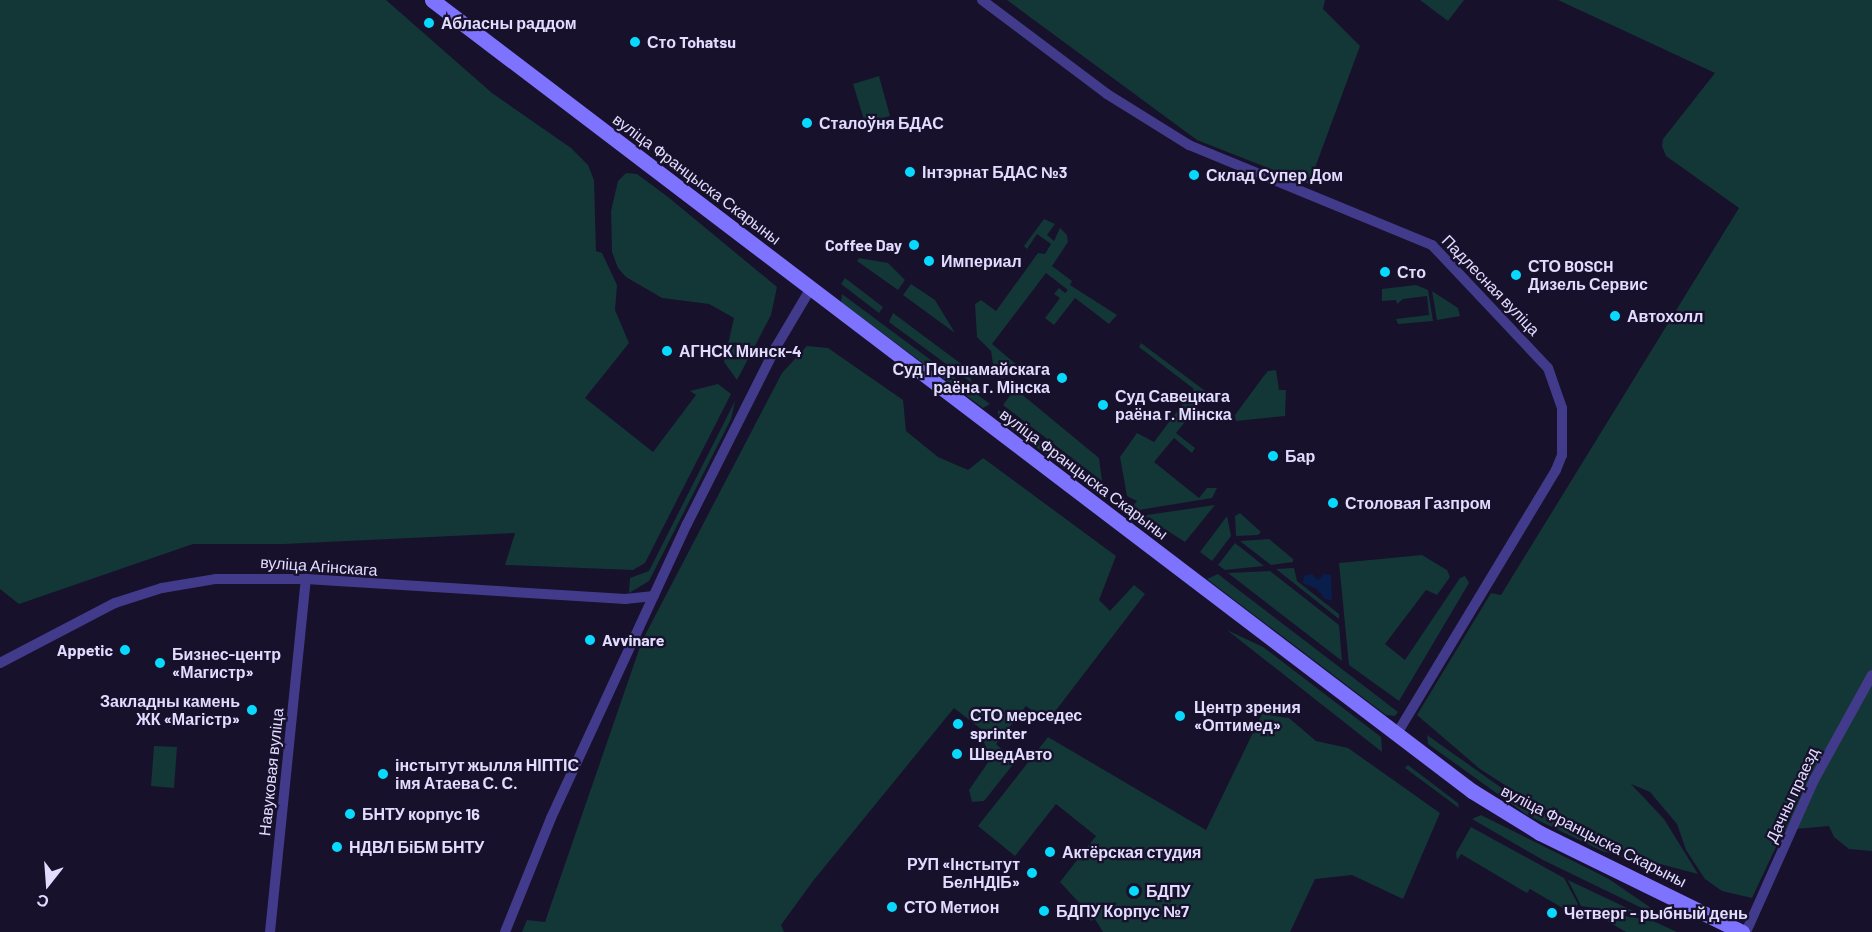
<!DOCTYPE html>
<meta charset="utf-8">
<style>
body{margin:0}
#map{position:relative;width:1872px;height:932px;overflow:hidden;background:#17112c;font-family:Barlow,sans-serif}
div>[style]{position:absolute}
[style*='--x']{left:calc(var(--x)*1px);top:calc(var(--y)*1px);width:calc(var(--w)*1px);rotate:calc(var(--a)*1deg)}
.green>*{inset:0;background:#133637}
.water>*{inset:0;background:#0a1e4c}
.minor>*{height:10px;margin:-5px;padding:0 5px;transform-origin:5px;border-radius:5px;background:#423b8c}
.secondary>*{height:15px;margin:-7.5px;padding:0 7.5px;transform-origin:7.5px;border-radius:7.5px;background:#7e73ff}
.dots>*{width:16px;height:16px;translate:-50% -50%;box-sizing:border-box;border:3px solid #17112c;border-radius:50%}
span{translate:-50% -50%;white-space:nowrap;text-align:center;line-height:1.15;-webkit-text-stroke:4.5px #17112c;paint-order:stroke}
.poi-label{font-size:16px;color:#e2dcff;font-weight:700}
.left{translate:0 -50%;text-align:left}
.right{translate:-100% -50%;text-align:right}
.street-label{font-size:16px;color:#e2dcff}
.north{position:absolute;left:18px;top:854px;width:60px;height:60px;-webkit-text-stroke:4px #17112c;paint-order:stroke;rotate:197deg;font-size:16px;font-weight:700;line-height:24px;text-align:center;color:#e2dcff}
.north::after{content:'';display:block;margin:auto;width:21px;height:27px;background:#e2dcff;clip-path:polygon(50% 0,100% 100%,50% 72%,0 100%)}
</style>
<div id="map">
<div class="green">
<div style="clip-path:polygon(0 0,386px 0,492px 93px,571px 148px,588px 165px,594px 180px,596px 251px,602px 253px,617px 285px,615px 310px,629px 343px,585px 398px,653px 452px,696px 395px,690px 391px,718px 384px,731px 394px,645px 563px,633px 570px,505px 565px,515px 533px,284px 544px,193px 544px,19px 604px,0 589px)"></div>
<div style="clip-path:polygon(1007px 0,1325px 0,1323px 9px,1360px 46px,1309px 184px,1197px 140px)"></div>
<div style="clip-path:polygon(1420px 0,1464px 0,1448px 21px)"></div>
<div style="clip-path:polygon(1558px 0,1872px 0,1872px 851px,1849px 849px,1834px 837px,1829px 826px,1784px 830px,1752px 898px,1722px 891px,1705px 879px,1686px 850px,1677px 824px,1650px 792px,1631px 784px,1664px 819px,1698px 874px,1641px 859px,1530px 801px,1480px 769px,1417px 715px,1491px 593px,1501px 595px,1739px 208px,1666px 156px,1662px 146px,1663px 139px,1715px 73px)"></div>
<div style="clip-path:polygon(879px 76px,890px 116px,865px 123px,853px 84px)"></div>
<div style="clip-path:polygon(626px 173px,637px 174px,668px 197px,777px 287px,771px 315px,737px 380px,724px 362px,734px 318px,709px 304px,662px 298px,626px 277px,618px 268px,612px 252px,611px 211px,618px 181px)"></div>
<div style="clip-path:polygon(1044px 219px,1055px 224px,1047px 235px,1054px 241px,1060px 228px,1067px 235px,1068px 242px,1052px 266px,1072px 281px,1070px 285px,1117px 315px,1109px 324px,1075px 298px,1054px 325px,1045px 318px,1060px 298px,1054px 294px,1059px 288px,1065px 293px,1068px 290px,1046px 273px,992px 344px,1018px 366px,1013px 375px,1002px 378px,994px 370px,991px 351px,977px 337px,975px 304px,981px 300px,996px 311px,1038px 253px,1045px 254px,1051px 244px,1037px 234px,1027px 249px,1024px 246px)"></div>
<div style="clip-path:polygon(859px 258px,888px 263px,905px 280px,898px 290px,857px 261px)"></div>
<div style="clip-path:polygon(845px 278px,883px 307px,879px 313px,841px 284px)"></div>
<div style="clip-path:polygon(911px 284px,935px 300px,955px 333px,903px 295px)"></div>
<div style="clip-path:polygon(1416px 285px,1428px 290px,1433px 321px,1398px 324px,1396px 319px,1429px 315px,1427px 296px,1403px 299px,1397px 304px,1396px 300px,1382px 301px,1382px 289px)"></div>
<div style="clip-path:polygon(1432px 291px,1458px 308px,1460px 316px,1437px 320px)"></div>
<div style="clip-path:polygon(842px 294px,990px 404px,983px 408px,841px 302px)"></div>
<div style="clip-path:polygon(893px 313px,968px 369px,972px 383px,889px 322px)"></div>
<div style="clip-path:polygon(1141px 343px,1208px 393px,1176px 433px,1195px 448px,1192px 453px,1174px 438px,1154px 462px,1199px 498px,1207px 488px,1217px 488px,1212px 498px,1139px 510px,1133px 506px,1137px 501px,1127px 496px,1120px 457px,1137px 433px,1154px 442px,1194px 389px,1139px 347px)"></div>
<div style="clip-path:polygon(807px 346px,828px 348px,903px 400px,906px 431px,938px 457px,968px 470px,983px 458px,1116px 556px,1099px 600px,1110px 611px,1134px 585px,1145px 594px,1047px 722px,1026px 706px,996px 744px,1015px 762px,984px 801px,972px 802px,969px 790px,989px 761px,981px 729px,954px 708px,813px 881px,781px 925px,784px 932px,522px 932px,527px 920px,545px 922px,642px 641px,782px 373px)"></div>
<div style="clip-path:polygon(1276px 370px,1279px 390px,1286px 390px,1285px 416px,1236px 421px,1235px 415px,1263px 377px,1268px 371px)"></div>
<div style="clip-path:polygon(1019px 392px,1099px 458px,1102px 481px,1003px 405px,1012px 393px)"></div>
<div style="clip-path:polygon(735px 401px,731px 419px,649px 581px,629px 593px,630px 578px,649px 571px)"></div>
<div style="clip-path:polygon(998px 410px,1088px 476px,1066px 469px,998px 419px)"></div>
<div style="clip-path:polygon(1215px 505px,1185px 542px,1146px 517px,1147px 515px)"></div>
<div style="clip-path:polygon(1240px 513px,1261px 532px,1258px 535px,1236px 536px,1235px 516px)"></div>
<div style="clip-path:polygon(1227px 516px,1231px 536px,1212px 561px,1200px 552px)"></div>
<div style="clip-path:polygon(1269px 539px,1293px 559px,1293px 562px,1271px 565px,1240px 541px)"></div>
<div style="clip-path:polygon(1235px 543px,1264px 566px,1225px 570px,1218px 565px)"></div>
<div style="clip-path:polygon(1422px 555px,1447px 570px,1450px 577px,1437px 595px,1426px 590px,1385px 644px,1405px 660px,1460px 578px,1465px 576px,1469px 583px,1399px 701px,1349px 665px,1339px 563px)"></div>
<div style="clip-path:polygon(1294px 568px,1297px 581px,1339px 614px,1339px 619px,1276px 569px)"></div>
<div style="clip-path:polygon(1270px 571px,1339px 625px,1342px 661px,1228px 573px)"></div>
<div style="clip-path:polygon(1218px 574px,1223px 578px,1398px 712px,1395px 716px,1386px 715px,1207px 579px)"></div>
<div style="clip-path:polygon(1227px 630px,1263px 647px,1381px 737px,1382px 752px)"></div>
<div style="clip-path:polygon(1262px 714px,1289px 718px,1316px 741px,1348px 748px,1440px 813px,1403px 899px,1352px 875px,1315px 879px,1290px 932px,1103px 932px,1095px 919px,1091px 921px,1072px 906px,1082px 906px,1060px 882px,1096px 836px,1056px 804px,1015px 856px,978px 826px,1048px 737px,1206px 830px)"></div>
<div style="clip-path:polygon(1427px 735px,1520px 801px,1651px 866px,1602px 851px,1527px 815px,1428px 744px)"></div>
<div style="clip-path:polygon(154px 746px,177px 747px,174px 788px,151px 786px)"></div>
<div style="clip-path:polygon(1408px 765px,1458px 803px,1459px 808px,1405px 768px)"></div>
<div style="clip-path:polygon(1481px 815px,1609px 879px,1654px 910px,1650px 912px,1543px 860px,1472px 819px)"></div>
<div style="clip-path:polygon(1471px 827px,1564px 878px,1578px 904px,1573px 914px,1530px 889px,1527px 893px,1461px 854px,1457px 860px,1456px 853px)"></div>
<div style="clip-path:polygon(1568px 880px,1646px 917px,1581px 906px)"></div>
<div style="clip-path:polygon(1588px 910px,1651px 920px,1677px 932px,1626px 932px)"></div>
</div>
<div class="water">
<div style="clip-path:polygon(1312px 574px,1318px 580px,1324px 574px,1331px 575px,1332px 600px,1325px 599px,1317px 589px,1303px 583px,1304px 576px)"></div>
</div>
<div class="minor">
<div style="--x:982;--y:0;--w:156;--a:36.9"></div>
<div style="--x:1107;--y:94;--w:97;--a:31.9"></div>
<div style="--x:1189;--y:145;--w:263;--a:22.4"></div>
<div style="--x:1432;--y:245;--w:169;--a:46.7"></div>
<div style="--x:1548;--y:368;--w:42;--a:70.7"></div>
<div style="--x:1562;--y:408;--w:47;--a:90"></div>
<div style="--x:1562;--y:455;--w:16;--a:112"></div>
<div style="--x:1556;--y:470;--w:310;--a:121.1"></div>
<div style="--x:0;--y:663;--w:130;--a:-27.6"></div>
<div style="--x:115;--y:603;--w:49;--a:-17.7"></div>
<div style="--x:162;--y:588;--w:55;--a:-9.5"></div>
<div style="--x:216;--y:579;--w:90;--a:0"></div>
<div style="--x:306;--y:579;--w:320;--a:3.6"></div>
<div style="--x:625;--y:599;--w:29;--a:-6"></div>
<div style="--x:270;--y:932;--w:355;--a:-84.2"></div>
<div style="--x:505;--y:932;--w:123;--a:-68"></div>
<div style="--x:551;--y:818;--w:324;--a:-65.2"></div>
<div style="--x:687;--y:524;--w:198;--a:-63.3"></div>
<div style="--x:776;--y:347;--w:69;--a:-59.3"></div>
<div style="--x:1746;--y:932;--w:167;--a:-65.9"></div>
<div style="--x:1814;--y:780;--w:120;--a:-61.1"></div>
</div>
<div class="secondary">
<div style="--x:432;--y:0;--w:1307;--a:37.26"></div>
<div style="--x:1472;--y:791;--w:80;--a:31.7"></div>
<div style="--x:1540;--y:833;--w:225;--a:26.1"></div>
</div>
<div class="dots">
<div style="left:429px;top:23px;background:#08d9ff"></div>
<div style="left:635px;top:42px;background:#08d9ff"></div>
<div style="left:807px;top:123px;background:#08d9ff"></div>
<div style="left:910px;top:172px;background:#08d9ff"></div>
<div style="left:1194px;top:175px;background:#08d9ff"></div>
<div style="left:914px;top:245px;background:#08d9ff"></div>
<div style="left:929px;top:261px;background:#08d9ff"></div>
<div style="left:1385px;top:272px;background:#08d9ff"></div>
<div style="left:1516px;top:275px;background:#08d9ff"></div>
<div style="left:1615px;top:316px;background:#08d9ff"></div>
<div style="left:667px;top:351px;background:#08d9ff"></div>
<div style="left:1062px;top:378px;background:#08d9ff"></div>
<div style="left:1103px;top:405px;background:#08d9ff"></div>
<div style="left:1273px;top:456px;background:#08d9ff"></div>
<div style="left:1333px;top:503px;background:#08d9ff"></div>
<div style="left:590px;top:640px;background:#08d9ff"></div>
<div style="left:125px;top:650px;background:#08d9ff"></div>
<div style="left:160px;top:663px;background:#08d9ff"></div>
<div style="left:252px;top:710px;background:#08d9ff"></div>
<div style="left:1180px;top:716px;background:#08d9ff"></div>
<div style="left:958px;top:724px;background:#08d9ff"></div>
<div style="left:957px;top:754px;background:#08d9ff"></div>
<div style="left:383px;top:774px;background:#08d9ff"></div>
<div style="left:350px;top:814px;background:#08d9ff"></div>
<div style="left:337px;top:847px;background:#08d9ff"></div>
<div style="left:1050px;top:852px;background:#08d9ff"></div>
<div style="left:1032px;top:873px;background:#08d9ff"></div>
<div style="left:1134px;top:891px;background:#08d9ff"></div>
<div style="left:892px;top:907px;background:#08d9ff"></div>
<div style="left:1044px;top:911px;background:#08d9ff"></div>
<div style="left:1552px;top:913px;background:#08d9ff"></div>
</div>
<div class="poi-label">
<span class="left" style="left:441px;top:23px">Абласны раддом</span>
<span class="left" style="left:647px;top:42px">Сто Tohatsu</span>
<span class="left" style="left:819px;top:123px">Сталоўня БДАС</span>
<span class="left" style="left:922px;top:172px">Інтэрнат БДАС №3</span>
<span class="left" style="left:1206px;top:175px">Склад Супер Дом</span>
<span class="right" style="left:902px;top:245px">Coffee Day</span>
<span class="left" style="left:941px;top:261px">Империал</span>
<span class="left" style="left:1528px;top:275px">СТО BOSCH<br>Дизель Сервис</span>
<span class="left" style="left:1397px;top:272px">Сто</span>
<span class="left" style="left:1627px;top:316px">Автохолл</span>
<span class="left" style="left:679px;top:351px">АГНСК Минск-4</span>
<span class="right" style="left:1050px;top:378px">Суд Першамайскага<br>раёна г. Мінска</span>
<span class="left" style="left:1115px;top:405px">Суд Савецкага<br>раёна г. Мінска</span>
<span class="left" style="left:1285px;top:456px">Бар</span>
<span class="left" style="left:1345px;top:503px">Столовая Газпром</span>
<span class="left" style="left:602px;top:640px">Avvinare</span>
<span class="right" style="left:113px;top:650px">Appetic</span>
<span class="left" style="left:172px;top:663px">Бизнес-центр<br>«Магистр»</span>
<span class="right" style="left:240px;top:710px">Закладны камень<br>ЖК «Магістр»</span>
<span class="left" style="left:1194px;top:716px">Центр зрения<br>«Оптимед»</span>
<span class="left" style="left:970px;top:724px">СТО мерседес<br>sprinter</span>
<span class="left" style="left:969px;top:754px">ШведАвто</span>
<span class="left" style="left:395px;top:774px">інстытут жылля НІПТІС<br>імя Атаева С. С.</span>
<span class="left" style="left:362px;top:814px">БНТУ корпус 16</span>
<span class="left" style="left:349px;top:847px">НДВЛ БіБМ БНТУ</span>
<span class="left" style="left:1062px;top:852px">Актёрская студия</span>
<span class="right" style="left:1020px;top:873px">РУП «Інстытут<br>БелНДІБ»</span>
<span class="left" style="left:1146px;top:891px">БДПУ</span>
<span class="left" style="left:904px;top:907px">СТО Метион</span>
<span class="left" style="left:1056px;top:911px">БДПУ Корпус №7</span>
<span class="left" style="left:1564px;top:913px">Четверг - рыбный день</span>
</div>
<div class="street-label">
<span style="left:697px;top:179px;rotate:37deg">вуліца Францыска Скарыны</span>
<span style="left:1491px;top:285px;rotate:46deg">Падлесная вуліца</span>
<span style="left:1084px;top:474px;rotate:37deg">вуліца Францыска Скарыны</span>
<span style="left:319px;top:566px;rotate:4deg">вуліца Агінскага</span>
<span style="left:271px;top:772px;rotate:-84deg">Навуковая вуліца</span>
<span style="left:1792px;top:795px;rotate:-65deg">Дачны праезд</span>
<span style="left:1594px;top:836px;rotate:27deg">вуліца Францыска Скарыны</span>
</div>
<div class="north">С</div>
</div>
